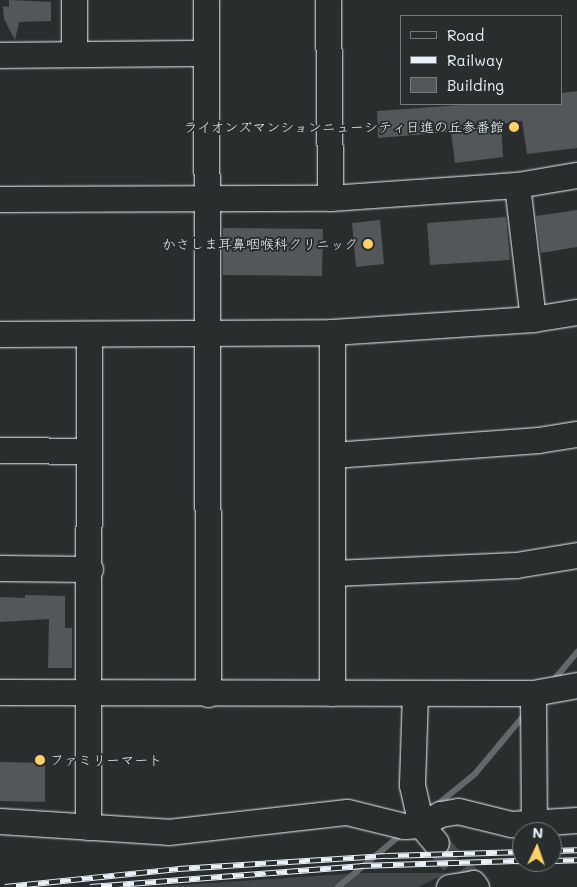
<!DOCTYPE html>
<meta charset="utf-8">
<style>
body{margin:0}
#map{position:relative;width:577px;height:887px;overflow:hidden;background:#2a2d2e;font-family:Mali,"Klee One",sans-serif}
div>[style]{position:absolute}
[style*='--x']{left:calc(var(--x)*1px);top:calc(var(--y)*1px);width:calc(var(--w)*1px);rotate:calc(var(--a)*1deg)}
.green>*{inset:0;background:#424648}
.stream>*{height:5.5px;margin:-2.75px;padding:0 2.75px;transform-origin:2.75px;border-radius:2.75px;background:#63686b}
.building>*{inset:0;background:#535759}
.minor-tunnel>*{height:25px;margin-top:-12.5px;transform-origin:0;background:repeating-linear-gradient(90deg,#464a4c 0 25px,transparent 0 37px)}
.roads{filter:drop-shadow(0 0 1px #e8f1f8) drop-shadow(0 0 1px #e8f1f8)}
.minor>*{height:25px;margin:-12.5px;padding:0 12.5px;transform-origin:12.5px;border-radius:12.5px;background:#2a2d2e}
.rail>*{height:5.5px;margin-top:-2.75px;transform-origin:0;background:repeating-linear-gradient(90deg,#2a2d2e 0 11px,#e8f1f8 0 22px);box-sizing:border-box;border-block:1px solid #e8f1f8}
.dots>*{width:14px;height:14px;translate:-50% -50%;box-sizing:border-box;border:2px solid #2a2d2e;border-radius:50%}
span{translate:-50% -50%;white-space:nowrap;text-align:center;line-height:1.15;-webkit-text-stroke:4px #2a2d2e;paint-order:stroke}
.poi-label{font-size:14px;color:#e8f1f8}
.right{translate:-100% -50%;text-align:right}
.left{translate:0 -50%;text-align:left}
.legend{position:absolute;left:400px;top:15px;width:162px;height:90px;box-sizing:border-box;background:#2a2d2e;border:1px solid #767b7f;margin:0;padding:6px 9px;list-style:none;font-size:15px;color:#e8f1f8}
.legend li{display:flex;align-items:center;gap:10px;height:25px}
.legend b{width:25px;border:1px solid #767b7f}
.north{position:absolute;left:512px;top:822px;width:50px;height:50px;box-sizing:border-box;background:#2a2d2e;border:1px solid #767b7f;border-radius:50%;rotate:3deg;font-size:14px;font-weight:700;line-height:20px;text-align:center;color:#e8f1f8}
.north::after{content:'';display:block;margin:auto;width:18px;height:22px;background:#ffd166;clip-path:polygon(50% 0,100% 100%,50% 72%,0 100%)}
</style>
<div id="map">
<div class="green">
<div style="clip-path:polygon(361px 873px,447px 873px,418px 887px,149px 887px)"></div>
</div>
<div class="stream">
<div style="--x:553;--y:681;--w:38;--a:-50"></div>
<div style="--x:437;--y:805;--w:49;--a:-39.2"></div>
<div style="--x:475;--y:774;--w:80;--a:-50.1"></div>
<div style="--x:338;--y:887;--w:85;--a:-39.7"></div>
</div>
<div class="building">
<div style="clip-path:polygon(9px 0,51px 2px,51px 21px,19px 22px,15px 40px,4px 19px,3px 6px,9px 7px)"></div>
<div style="clip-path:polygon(577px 91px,577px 148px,527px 154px,522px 121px,501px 124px,503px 157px,455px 163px,451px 132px,378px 138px,377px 111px,475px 104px,561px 104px,561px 93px)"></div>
<div style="clip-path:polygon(577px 210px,577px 247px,541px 253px,536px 216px)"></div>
<div style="clip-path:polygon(506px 217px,510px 260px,430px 265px,427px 223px)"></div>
<div style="clip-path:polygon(380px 220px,384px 264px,356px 267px,352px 223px)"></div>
<div style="clip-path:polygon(223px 228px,323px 229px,322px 276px,223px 275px)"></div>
<div style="clip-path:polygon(25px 595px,65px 596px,65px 628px,72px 628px,72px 668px,48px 668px,49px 619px,0 622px,0 597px,25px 598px)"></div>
<div style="clip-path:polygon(0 762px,45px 763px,45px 802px,0 801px)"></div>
</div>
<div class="minor-tunnel">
<div style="--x:436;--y:843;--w:54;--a:47.2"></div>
</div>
<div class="roads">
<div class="minor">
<div style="--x:206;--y:0;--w:694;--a:89.83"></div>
<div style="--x:328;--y:0;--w:198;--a:89.4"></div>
<div style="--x:74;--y:54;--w:54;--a:-90"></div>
<div style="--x:0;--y:55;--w:204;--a:-0.6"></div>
<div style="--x:517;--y:185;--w:135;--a:83.2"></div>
<div style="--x:0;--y:199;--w:330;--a:-0.2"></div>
<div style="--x:330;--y:198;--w:187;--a:-4"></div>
<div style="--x:517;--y:185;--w:61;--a:-9.5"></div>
<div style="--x:0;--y:334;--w:332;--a:-0.3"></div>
<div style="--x:332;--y:332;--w:201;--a:-3.7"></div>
<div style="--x:533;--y:319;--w:45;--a:-9"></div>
<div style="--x:0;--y:450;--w:89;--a:0.6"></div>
<div style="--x:333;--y:455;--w:206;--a:-4.2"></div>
<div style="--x:538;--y:440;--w:39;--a:-9"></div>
<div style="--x:0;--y:568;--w:90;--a:0.6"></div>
<div style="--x:333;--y:573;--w:183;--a:-2.5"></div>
<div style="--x:516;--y:565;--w:62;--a:-9.3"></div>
<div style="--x:0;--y:692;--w:533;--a:0.11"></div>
<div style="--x:533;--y:693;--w:45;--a:-10.3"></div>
<div style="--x:332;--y:693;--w:361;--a:-90"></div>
<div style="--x:415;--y:693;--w:92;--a:91.9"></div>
<div style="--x:412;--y:785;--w:41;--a:77.3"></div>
<div style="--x:421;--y:825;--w:22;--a:-30"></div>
<div style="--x:440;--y:814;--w:18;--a:-9"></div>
<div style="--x:458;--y:811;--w:55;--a:13.8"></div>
<div style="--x:511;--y:824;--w:66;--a:-3.5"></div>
<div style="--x:533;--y:693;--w:130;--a:89.6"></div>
<div style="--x:0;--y:821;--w:168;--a:3.7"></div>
<div style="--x:168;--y:832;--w:180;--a:-6.4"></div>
<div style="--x:347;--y:812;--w:59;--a:13.8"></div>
<div style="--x:404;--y:826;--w:17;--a:-3"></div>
<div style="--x:421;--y:825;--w:23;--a:50"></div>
<div style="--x:88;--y:827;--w:493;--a:-89.9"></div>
<div style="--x:449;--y:887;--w:24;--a:-9"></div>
<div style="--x:473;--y:883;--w:5;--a:53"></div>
</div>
</div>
<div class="rail">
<div style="--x:552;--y:851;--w:25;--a:-2"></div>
<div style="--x:552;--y:861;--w:25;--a:-2"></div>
<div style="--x:5;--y:887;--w:174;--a:-5.9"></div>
<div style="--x:178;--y:869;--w:209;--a:-3.6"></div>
<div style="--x:387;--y:856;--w:135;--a:-1.7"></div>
<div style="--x:90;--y:887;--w:271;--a:-4.4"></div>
<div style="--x:360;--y:866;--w:162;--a:-1.8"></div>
</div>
<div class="dots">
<div style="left:514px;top:127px;background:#ffd166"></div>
<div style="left:368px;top:244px;background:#ffd166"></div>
<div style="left:40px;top:760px;background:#ffd166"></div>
</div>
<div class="poi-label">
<span class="right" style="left:504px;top:127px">ライオンズマンションニューシティ日進の丘参番館</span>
<span class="right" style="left:358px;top:244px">かさしま耳鼻咽喉科クリニック</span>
<span class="left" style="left:50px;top:760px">ファミリーマート</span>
</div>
<ul class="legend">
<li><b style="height:6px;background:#2a2d2e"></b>Road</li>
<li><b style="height:6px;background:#e8f1f8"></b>Railway</li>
<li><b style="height:14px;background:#535759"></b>Building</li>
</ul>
<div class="north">N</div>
</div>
